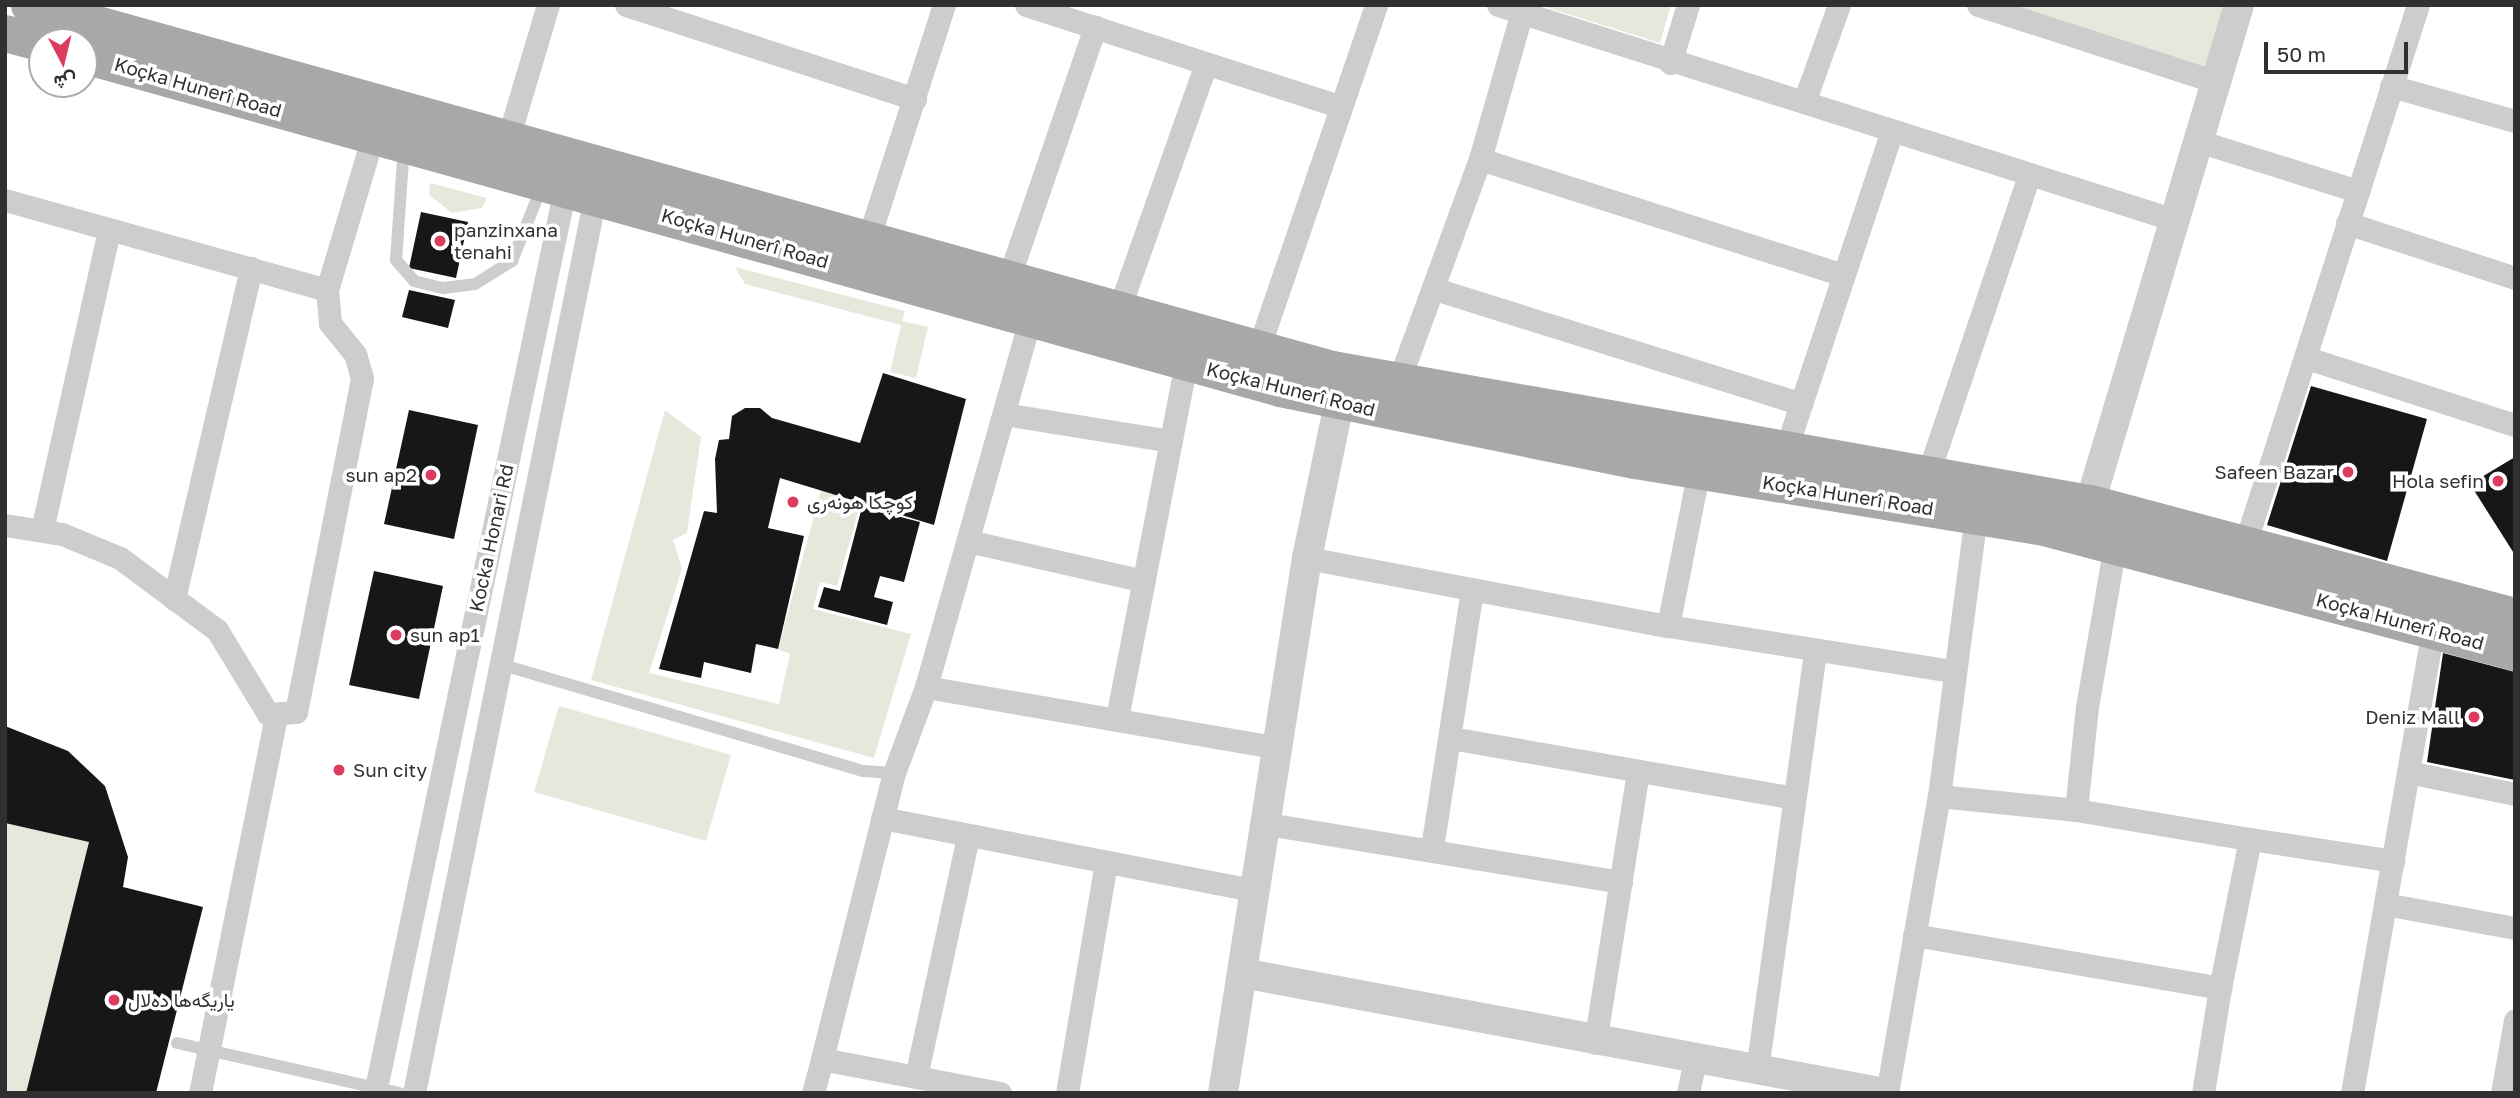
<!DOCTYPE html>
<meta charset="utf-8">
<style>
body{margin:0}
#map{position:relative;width:2520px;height:1098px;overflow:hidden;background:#fff;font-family:"Golos Text",Vazirmatn,sans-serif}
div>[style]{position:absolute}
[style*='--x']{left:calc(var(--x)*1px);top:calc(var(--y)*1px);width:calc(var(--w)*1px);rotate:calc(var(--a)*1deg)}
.green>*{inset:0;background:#e5e9dc}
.building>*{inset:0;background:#171717}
.service>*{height:12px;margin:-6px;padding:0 6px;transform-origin:6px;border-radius:6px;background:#cdcdcd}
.minor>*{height:23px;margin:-11.5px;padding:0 11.5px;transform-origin:11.5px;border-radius:11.5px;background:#cdcdcd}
.tertiary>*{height:30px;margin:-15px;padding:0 15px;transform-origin:15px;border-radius:15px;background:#cdcdcd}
.primary>*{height:37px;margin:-18.5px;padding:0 18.5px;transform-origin:18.5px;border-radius:18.5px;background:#a8a8a8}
.dots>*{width:19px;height:19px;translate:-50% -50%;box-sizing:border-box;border:4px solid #fff;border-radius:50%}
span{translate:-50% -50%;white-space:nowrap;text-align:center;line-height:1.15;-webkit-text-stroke:7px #fff;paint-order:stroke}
.street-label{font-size:19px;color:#303030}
.poi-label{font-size:19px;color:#303030}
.left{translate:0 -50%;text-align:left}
.right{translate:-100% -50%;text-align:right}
.frame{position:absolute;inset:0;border:7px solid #303030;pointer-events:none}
.north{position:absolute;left:28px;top:28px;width:70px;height:70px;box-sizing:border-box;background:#fff;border:2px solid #acacac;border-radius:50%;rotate:173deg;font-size:19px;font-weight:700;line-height:28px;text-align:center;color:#303030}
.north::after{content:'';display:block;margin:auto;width:24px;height:32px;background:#dc3d5e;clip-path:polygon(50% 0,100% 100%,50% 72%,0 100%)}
.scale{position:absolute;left:2264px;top:42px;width:144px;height:32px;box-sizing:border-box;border:4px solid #303030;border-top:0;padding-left:9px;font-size:21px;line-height:24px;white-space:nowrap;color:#303030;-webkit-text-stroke:5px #fff;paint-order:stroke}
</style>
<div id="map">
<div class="green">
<div style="clip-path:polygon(1539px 5px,1671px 5px,1660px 43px)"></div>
<div style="clip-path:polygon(2005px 5px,2228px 5px,2207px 70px)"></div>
<div style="clip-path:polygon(430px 183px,487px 198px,482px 208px,452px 213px,429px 195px)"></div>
<div style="clip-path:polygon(735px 267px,905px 311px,902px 321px,928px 327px,916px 378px,890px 372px,901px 325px,745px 284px)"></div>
<div style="clip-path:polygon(665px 410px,701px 437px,687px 533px,673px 540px,682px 569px,649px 673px,779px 704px,790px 654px,778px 649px,821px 490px,861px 502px,837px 586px,820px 582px,813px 609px,911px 634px,874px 758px,591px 680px)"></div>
<div style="clip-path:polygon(559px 706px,731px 755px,706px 841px,534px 792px)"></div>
<div style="clip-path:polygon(5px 823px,89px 842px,26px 1093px,5px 1093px)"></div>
</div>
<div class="building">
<div style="clip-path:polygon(421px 212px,468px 222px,456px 278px,409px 268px)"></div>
<div style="clip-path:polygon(409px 290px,455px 300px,448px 328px,402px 317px)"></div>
<div style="clip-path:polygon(883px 373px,966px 399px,934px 525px,780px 478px,768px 528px,804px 536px,778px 649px,756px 644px,751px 673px,704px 662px,701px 678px,659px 669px,704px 511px,717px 513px,715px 459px,719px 440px,729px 439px,732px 416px,745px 408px,760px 408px,772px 418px,860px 443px)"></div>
<div style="clip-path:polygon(2311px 386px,2427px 419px,2387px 561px,2267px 525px)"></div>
<div style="clip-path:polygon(409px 410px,478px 425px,454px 539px,384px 524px)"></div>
<div style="clip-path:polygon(2515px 457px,2515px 555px,2470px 484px)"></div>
<div style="clip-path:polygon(862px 507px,920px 522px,904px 582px,880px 576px,874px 597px,893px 602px,887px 625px,818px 607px,824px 587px,840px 591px)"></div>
<div style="clip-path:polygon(374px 571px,443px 586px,419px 699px,349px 685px)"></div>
<div style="clip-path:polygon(2443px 653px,2515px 672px,2515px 780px,2427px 762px)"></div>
<div style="clip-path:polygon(5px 726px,68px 751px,105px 786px,128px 857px,123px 887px,203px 907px,156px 1093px,26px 1093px,89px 842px,5px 823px)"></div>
</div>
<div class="service">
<div style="--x:404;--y:146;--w:114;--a:94"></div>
<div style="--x:396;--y:260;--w:28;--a:49"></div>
<div style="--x:414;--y:281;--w:30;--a:14"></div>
<div style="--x:443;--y:288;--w:32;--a:-7"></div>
<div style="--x:475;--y:284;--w:44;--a:-31.9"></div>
<div style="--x:512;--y:261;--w:81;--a:-68.2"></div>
<div style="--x:503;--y:665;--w:376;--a:16.4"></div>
<div style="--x:864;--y:771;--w:30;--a:4"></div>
<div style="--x:177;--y:1043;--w:228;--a:12.7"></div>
</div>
<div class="minor">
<div style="--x:626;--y:5;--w:304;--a:18"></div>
<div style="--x:1026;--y:5;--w:331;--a:17.9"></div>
<div style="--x:1498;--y:5;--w:710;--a:17.62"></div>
<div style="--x:1978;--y:5;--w:248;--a:17.9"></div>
<div style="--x:1670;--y:63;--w:61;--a:-72.8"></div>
<div style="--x:2391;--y:86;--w:129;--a:15.8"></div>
<div style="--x:1804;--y:102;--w:103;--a:-70.2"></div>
<div style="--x:508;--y:139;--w:140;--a:-73.4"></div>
<div style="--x:2198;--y:141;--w:168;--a:17.4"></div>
<div style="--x:1480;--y:159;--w:378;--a:17.7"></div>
<div style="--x:5;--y:200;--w:334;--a:15.6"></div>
<div style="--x:2347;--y:223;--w:177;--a:18.1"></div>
<div style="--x:868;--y:240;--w:247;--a:-72.1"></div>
<div style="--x:1008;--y:280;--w:268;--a:-71"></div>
<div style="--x:1435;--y:289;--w:384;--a:17.4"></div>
<div style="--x:1118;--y:312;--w:263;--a:-70.5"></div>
<div style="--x:1258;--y:350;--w:365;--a:-71.1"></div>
<div style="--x:2307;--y:358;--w:219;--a:17.9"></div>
<div style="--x:1398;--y:383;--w:239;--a:-69.9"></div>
<div style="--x:1480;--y:159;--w:153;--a:-74.1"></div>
<div style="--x:1004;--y:414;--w:169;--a:9.2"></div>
<div style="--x:1786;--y:449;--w:333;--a:-71.6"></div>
<div style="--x:1928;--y:474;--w:316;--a:-71.3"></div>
<div style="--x:5;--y:525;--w:58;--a:9"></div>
<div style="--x:62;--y:534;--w:63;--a:22.5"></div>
<div style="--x:120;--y:558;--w:121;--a:36.6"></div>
<div style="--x:217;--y:630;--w:98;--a:58.7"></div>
<div style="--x:268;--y:714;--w:28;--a:-4"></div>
<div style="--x:296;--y:712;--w:340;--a:-78.8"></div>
<div style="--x:362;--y:378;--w:25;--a:-106"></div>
<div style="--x:355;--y:354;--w:40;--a:-129"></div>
<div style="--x:330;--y:323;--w:33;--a:-95"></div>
<div style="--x:327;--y:290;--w:161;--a:-73.4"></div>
<div style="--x:42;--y:530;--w:307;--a:-77.4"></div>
<div style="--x:968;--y:541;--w:180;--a:12.8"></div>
<div style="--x:2245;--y:544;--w:566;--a:-72.21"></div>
<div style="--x:1307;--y:558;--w:367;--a:10.7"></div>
<div style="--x:1668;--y:626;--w:288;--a:9"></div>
<div style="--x:174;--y:599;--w:340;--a:-76.9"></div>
<div style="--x:1668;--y:626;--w:159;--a:-78.8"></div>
<div style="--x:926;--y:687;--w:358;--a:9.8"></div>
<div style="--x:1117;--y:718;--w:363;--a:-79"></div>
<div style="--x:1451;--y:738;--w:348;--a:9.9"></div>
<div style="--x:2408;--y:772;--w:109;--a:11.6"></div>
<div style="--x:1939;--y:796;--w:138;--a:5.8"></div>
<div style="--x:2076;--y:810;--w:104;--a:-83.9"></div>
<div style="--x:2087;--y:707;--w:164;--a:-80.2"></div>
<div style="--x:2076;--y:810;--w:176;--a:9.5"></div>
<div style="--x:882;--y:818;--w:381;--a:11"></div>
<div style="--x:1267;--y:824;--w:359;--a:9.3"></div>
<div style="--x:1432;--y:848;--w:262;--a:-81.2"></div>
<div style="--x:2385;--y:904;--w:132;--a:10.5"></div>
<div style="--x:1914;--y:935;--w:311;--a:9.8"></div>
<div style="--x:2220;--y:988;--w:152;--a:-78.6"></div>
<div style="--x:2250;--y:839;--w:145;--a:8.7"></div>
<div style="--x:1595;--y:1043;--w:275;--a:-81"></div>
<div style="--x:1757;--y:1070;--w:423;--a:-82.1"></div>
<div style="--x:916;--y:1077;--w:247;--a:-77.8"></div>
<div style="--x:200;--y:1093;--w:384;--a:-78.6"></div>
<div style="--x:375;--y:1093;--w:925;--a:-78.14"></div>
<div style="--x:414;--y:1093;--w:914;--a:-78.58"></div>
<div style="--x:813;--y:1093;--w:35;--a:-75"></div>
<div style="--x:1000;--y:1093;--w:181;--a:-169.2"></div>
<div style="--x:822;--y:1059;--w:295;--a:-75.9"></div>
<div style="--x:894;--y:773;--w:92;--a:-69.6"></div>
<div style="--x:926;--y:687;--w:381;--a:-74.2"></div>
<div style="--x:1067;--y:1093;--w:233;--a:-80.4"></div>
<div style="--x:1688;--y:1093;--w:34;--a:-78"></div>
<div style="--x:1887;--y:1093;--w:302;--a:-80.1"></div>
<div style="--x:1939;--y:796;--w:282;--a:-82.5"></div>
<div style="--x:2203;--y:1093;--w:106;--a:-80.8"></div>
<div style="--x:2352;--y:1093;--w:470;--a:-80.1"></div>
<div style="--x:2502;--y:1093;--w:74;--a:-79.9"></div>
</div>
<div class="tertiary">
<div style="--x:2090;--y:503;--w:520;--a:-73.34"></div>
<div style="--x:1242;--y:973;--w:654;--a:10.57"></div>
<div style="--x:1223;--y:1093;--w:542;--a:-81.08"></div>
<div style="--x:1307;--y:558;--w:158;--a:-78.3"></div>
</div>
<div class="primary">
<div style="--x:29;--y:5;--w:1353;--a:15.61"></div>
<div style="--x:1332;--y:369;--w:770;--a:10.03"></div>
<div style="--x:2090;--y:503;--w:440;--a:14.9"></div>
<div style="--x:5;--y:33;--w:38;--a:15"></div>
<div style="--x:84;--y:55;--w:1241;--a:15.56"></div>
<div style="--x:1280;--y:388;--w:362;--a:11.5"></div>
<div style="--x:1635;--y:460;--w:419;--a:9.3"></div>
<div style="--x:2048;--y:528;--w:483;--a:14.9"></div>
</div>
<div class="dots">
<div style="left:440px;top:241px;background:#dc3d5e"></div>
<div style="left:2348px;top:472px;background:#dc3d5e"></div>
<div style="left:431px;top:475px;background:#dc3d5e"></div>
<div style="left:2498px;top:481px;background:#dc3d5e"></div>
<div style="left:793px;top:502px;background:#dc3d5e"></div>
<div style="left:396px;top:635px;background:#dc3d5e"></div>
<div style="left:2474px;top:717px;background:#dc3d5e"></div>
<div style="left:339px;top:770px;background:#dc3d5e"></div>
<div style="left:114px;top:1000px;background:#dc3d5e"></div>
</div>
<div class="street-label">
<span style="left:198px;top:87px;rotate:16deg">Koçka Hunerî Road</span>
<span style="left:745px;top:238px;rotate:16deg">Koçka Hunerî Road</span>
<span style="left:1291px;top:389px;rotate:14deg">Koçka Hunerî Road</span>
<span style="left:1848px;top:495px;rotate:9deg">Koçka Hunerî Road</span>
<span style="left:491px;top:538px;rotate:-78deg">Kocka Honari Rd</span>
<span style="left:2400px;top:621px;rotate:15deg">Koçka Hunerî Road</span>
</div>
<div class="poi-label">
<span class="left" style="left:454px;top:241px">panzinxana<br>tenahi</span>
<span class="right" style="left:2334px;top:472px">Safeen Bazar</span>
<span class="right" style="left:417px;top:475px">sun ap2</span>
<span class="right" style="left:2484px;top:481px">Hola sefin</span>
<span class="left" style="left:807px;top:502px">كوچكا هونەری</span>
<span class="left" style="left:410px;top:635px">sun ap1</span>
<span class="right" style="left:2460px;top:717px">Deniz Mall</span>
<span class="left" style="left:353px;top:770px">Sun city</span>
<span class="left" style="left:128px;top:1000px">یاریگەها دەلال</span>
</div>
<div class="frame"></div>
<div class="north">ش</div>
<div class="scale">50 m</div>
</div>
